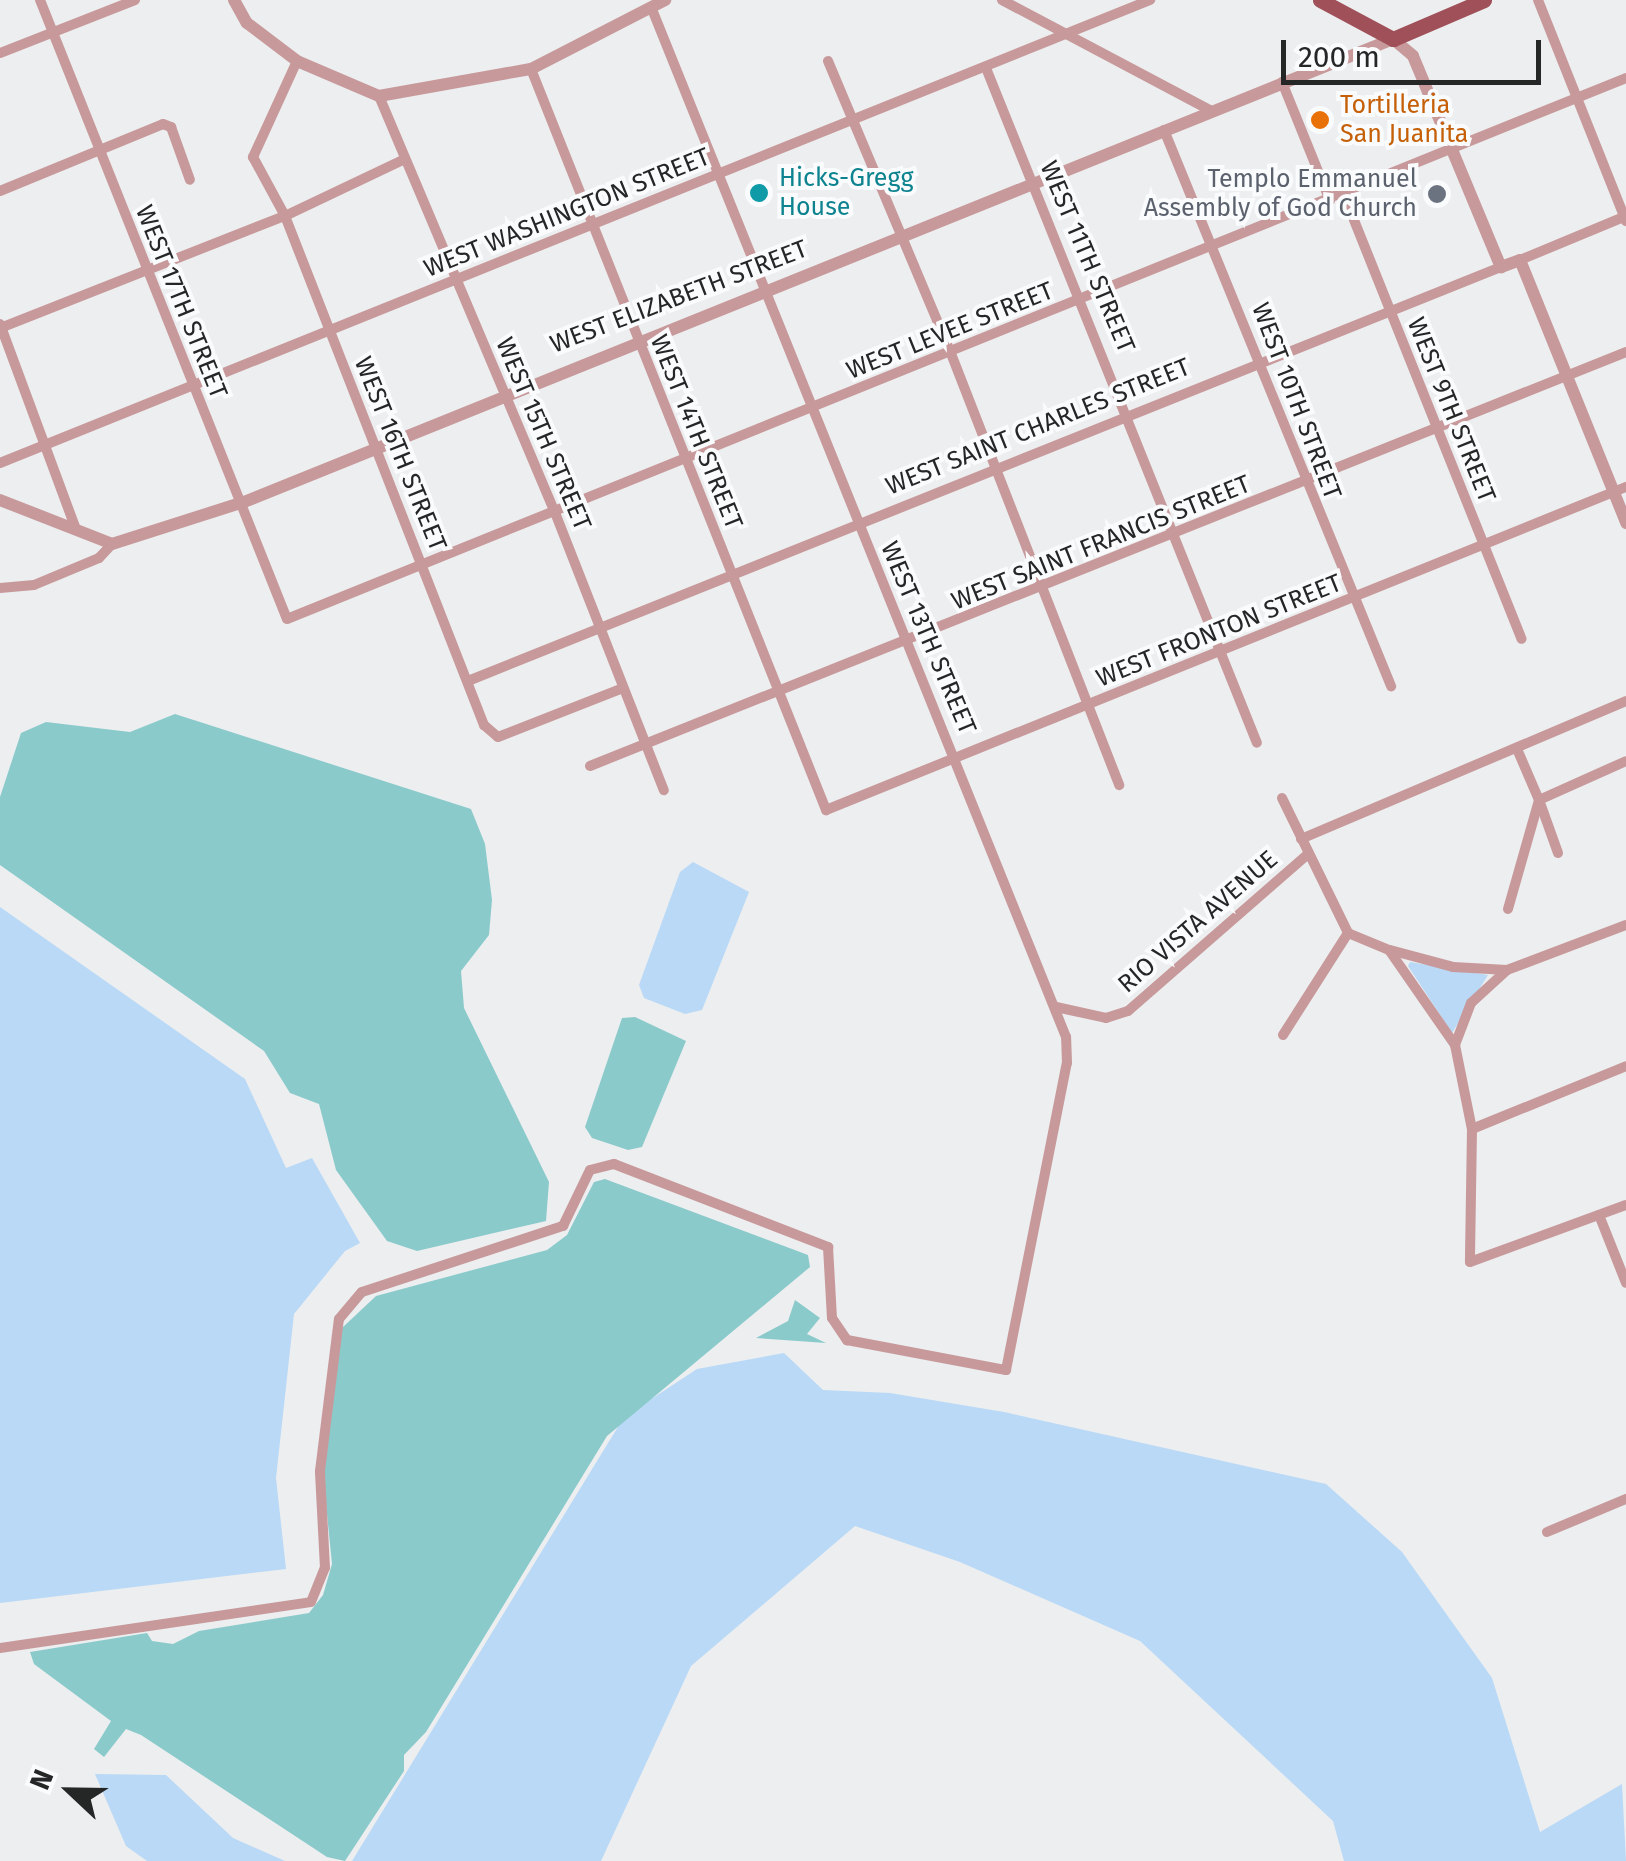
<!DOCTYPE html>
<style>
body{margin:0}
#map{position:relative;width:1626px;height:1861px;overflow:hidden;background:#eceef0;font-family:"Fira Sans",sans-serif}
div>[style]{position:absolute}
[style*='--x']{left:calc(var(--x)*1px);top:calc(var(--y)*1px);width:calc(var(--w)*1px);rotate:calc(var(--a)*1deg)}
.green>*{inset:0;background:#b9d9f6}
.water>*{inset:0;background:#8bcacb}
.minor>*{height:10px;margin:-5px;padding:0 5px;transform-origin:5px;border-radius:5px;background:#c8999b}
.tertiary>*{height:12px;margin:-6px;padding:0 6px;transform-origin:6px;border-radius:6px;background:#c8999b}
.primary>*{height:15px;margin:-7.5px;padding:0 7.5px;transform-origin:7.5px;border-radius:7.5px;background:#a05058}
.dots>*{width:28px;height:28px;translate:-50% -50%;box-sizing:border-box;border:5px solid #f9fbfd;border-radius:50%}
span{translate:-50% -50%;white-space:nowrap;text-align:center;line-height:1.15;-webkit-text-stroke:8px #f9fbfd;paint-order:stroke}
.food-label{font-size:25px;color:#c56008}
.left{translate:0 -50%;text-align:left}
.culture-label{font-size:25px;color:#0d838f}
.worship-label{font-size:25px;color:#5b616d}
.right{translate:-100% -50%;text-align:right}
.street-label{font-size:25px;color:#252626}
.north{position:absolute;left:20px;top:1741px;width:100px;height:100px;-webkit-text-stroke:8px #f9fbfd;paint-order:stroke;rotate:292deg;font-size:28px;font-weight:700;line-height:40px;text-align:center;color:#252626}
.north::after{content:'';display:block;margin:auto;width:35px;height:45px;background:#252626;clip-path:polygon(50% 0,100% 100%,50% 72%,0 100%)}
.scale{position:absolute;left:1281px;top:40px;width:260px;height:45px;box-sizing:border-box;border:5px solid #252626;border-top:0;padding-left:12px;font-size:30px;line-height:35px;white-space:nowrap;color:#252626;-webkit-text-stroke:8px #f9fbfd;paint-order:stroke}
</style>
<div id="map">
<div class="green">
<div style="clip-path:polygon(693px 862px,749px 892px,702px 1010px,685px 1014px,644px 998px,639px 985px,680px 872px)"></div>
<div style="clip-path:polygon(0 907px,245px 1079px,286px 1168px,312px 1158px,360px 1243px,345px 1251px,294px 1314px,276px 1478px,286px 1569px,0 1603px)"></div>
<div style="clip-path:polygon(1410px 962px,1488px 975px,1452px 1033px,1408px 966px)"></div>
<div style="clip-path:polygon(784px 1353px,823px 1390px,890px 1393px,1004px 1412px,1326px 1484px,1402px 1552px,1492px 1678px,1540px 1832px,1622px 1784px,1626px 1861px,1344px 1861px,1333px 1821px,1140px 1641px,960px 1562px,855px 1526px,691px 1666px,601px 1861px,352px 1861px,624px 1417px,697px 1369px)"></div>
<div style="clip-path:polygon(95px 1774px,166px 1775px,233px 1838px,285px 1861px,147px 1861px,126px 1846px)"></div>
</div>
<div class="water">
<div style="clip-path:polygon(175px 714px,471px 809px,485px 844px,492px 900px,489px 935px,461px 971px,464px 1008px,549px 1182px,546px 1221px,417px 1251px,387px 1241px,336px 1170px,319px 1104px,290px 1093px,264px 1051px,0 865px,0 797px,21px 733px,46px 722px,130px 732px)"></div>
<div style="clip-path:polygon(635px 1017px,686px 1041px,642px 1147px,628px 1150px,592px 1138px,585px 1127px,622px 1018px)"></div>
<div style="clip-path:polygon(605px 1179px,808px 1255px,810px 1267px,607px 1436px,426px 1732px,404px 1755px,404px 1771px,345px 1861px,327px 1857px,141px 1735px,126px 1729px,104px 1757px,94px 1749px,111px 1721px,34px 1664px,30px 1652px,147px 1633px,152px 1641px,173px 1644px,199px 1631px,309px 1613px,323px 1595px,332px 1564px,323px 1474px,342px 1328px,376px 1296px,547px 1250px,567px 1235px,594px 1182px)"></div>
<div style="clip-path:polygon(795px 1300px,820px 1318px,807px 1334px,826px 1343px,756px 1338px,788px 1321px)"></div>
</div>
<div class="minor">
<div style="--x:40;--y:0;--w:666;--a:68.25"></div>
<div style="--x:287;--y:619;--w:1444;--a:-22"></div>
<div style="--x:1002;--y:0;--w:235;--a:27.9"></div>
<div style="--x:1538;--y:0;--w:238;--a:68.3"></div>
<div style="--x:0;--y:53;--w:145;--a:-21.4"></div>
<div style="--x:297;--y:61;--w:106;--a:114.6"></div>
<div style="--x:253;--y:157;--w:67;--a:61.5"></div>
<div style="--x:285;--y:216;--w:547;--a:68.65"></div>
<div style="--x:484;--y:725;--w:18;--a:41"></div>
<div style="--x:498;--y:737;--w:134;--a:-21.4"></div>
<div style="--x:828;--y:61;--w:315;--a:67.2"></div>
<div style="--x:950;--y:351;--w:466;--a:68.7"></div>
<div style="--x:986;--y:68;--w:727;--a:68.13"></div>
<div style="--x:531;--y:69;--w:798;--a:68.29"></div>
<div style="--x:826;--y:810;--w:863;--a:-21.99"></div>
<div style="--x:1282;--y:82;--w:128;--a:68"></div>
<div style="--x:379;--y:96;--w:449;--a:67.1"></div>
<div style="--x:554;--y:510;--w:301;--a:68.6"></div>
<div style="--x:1164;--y:130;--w:601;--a:67.79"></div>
<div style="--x:0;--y:191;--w:176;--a:-22.3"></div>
<div style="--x:163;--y:124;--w:9;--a:21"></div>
<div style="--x:171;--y:127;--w:56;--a:70.3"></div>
<div style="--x:1344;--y:195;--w:478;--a:68.2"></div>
<div style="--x:1520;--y:260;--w:115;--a:-22.5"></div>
<div style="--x:0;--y:324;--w:220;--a:69.7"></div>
<div style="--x:0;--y:328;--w:306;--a:-21.5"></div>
<div style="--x:285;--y:216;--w:131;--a:-25.4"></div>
<div style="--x:0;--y:463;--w:1240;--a:-21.93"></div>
<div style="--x:0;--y:588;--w:34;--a:-5"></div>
<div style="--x:34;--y:585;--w:70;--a:-22.6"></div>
<div style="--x:99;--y:558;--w:19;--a:-47"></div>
<div style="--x:468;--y:681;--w:1113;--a:-21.84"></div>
<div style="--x:590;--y:766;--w:1116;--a:-21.78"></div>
<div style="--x:1282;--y:798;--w:150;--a:63.9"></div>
<div style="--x:1348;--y:933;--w:44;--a:22.5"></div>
<div style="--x:1389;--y:950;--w:116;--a:55.2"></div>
<div style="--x:1301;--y:839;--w:353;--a:-23"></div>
<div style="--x:1558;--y:853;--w:56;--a:-109.7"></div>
<div style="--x:1539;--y:800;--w:95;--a:-24.1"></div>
<div style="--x:1508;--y:909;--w:113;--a:-74.1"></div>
<div style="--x:1539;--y:800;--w:56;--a:-113.3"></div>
<div style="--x:1626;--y:925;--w:127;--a:159.3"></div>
<div style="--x:1507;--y:970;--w:49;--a:137.5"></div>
<div style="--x:1471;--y:1003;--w:45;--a:110.9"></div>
<div style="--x:1455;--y:1045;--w:86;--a:78.6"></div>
<div style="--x:1472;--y:1129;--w:133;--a:90.9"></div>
<div style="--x:1470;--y:1262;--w:166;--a:-20.1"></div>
<div style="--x:1390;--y:950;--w:65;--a:15.1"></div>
<div style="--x:1453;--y:967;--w:54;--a:3.2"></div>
<div style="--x:1056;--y:1007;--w:51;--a:12.4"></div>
<div style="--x:1106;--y:1018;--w:23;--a:-18"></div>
<div style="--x:1128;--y:1011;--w:237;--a:-41.1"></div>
<div style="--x:1283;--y:1035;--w:121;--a:-57.5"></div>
<div style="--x:1472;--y:1129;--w:166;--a:-22.2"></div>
<div style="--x:1599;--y:1215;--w:73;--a:68.3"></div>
<div style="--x:1547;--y:1532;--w:86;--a:-22.7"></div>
<div style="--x:0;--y:1648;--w:314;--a:-8.4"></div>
<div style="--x:311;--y:1602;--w:37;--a:-68"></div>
<div style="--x:325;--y:1568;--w:97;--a:-93"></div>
<div style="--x:320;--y:1471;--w:153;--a:-82.9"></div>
<div style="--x:339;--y:1319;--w:35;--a:-50"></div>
<div style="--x:362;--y:1292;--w:212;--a:-18.2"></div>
<div style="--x:563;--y:1226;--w:62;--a:-64.3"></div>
<div style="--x:590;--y:1170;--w:25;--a:-14"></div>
<div style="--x:614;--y:1164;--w:230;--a:21.2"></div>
<div style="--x:828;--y:1247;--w:71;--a:86.8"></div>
<div style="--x:832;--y:1318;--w:27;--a:56"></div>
<div style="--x:847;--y:1340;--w:162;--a:10.7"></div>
<div style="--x:1006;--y:1370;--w:313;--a:-78.8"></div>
<div style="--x:1067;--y:1063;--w:26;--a:-92"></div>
<div style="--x:1066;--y:1037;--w:1108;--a:-111.94"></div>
</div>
<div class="tertiary">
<div style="--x:234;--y:0;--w:26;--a:61"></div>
<div style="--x:247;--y:23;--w:63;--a:37.2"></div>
<div style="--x:297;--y:61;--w:89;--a:23.1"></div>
<div style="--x:379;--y:96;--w:154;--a:-10.1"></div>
<div style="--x:531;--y:69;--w:151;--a:-27.2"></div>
<div style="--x:0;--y:500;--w:120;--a:21.4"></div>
<div style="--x:112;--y:544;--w:139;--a:-17.7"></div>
<div style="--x:244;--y:502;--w:1239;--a:-21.95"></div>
<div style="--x:1393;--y:39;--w:26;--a:40"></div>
<div style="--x:1413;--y:56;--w:229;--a:67.4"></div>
<div style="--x:1501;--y:267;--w:20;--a:-20"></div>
<div style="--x:1520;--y:260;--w:284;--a:68"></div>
</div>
<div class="primary">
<div style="--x:1320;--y:0;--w:83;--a:28.1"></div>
<div style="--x:1393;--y:39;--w:99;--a:-23.2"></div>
</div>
<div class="dots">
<div style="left:1320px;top:120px;background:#e8710a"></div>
<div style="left:759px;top:193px;background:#0f9aa8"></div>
<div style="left:1437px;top:194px;background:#6b7280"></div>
</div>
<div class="food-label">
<span class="left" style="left:1340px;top:120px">Tortilleria<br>San Juanita</span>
</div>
<div class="culture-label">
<span class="left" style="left:779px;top:193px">Hicks-Gregg<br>House</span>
</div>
<div class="worship-label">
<span class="right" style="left:1417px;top:194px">Templo Emmanuel<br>Assembly of God Church</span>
</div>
<div class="street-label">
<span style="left:567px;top:213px;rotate:-22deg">WEST WASHINGTON STREET</span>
<span style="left:1087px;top:257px;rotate:67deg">WEST 11TH STREET</span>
<span style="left:679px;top:297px;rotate:-21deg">WEST ELIZABETH STREET</span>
<span style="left:181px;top:302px;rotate:68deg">WEST 17TH STREET</span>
<span style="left:950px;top:331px;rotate:-22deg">WEST LEVEE STREET</span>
<span style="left:1296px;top:401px;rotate:69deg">WEST 10TH STREET</span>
<span style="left:1451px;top:410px;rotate:68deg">WEST 9TH STREET</span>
<span style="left:1038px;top:427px;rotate:-22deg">WEST SAINT CHARLES STREET</span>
<span style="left:696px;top:432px;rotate:68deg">WEST 14TH STREET</span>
<span style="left:543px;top:434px;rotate:67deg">WEST 15TH STREET</span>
<span style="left:400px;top:454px;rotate:68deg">WEST 16TH STREET</span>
<span style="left:1101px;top:543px;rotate:-22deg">WEST SAINT FRANCIS STREET</span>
<span style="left:1219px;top:631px;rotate:-22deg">WEST FRONTON STREET</span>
<span style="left:928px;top:638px;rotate:67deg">WEST 13TH STREET</span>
<span style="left:1198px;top:922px;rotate:-41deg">RIO VISTA AVENUE</span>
</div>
<div class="north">N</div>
<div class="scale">200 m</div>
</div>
